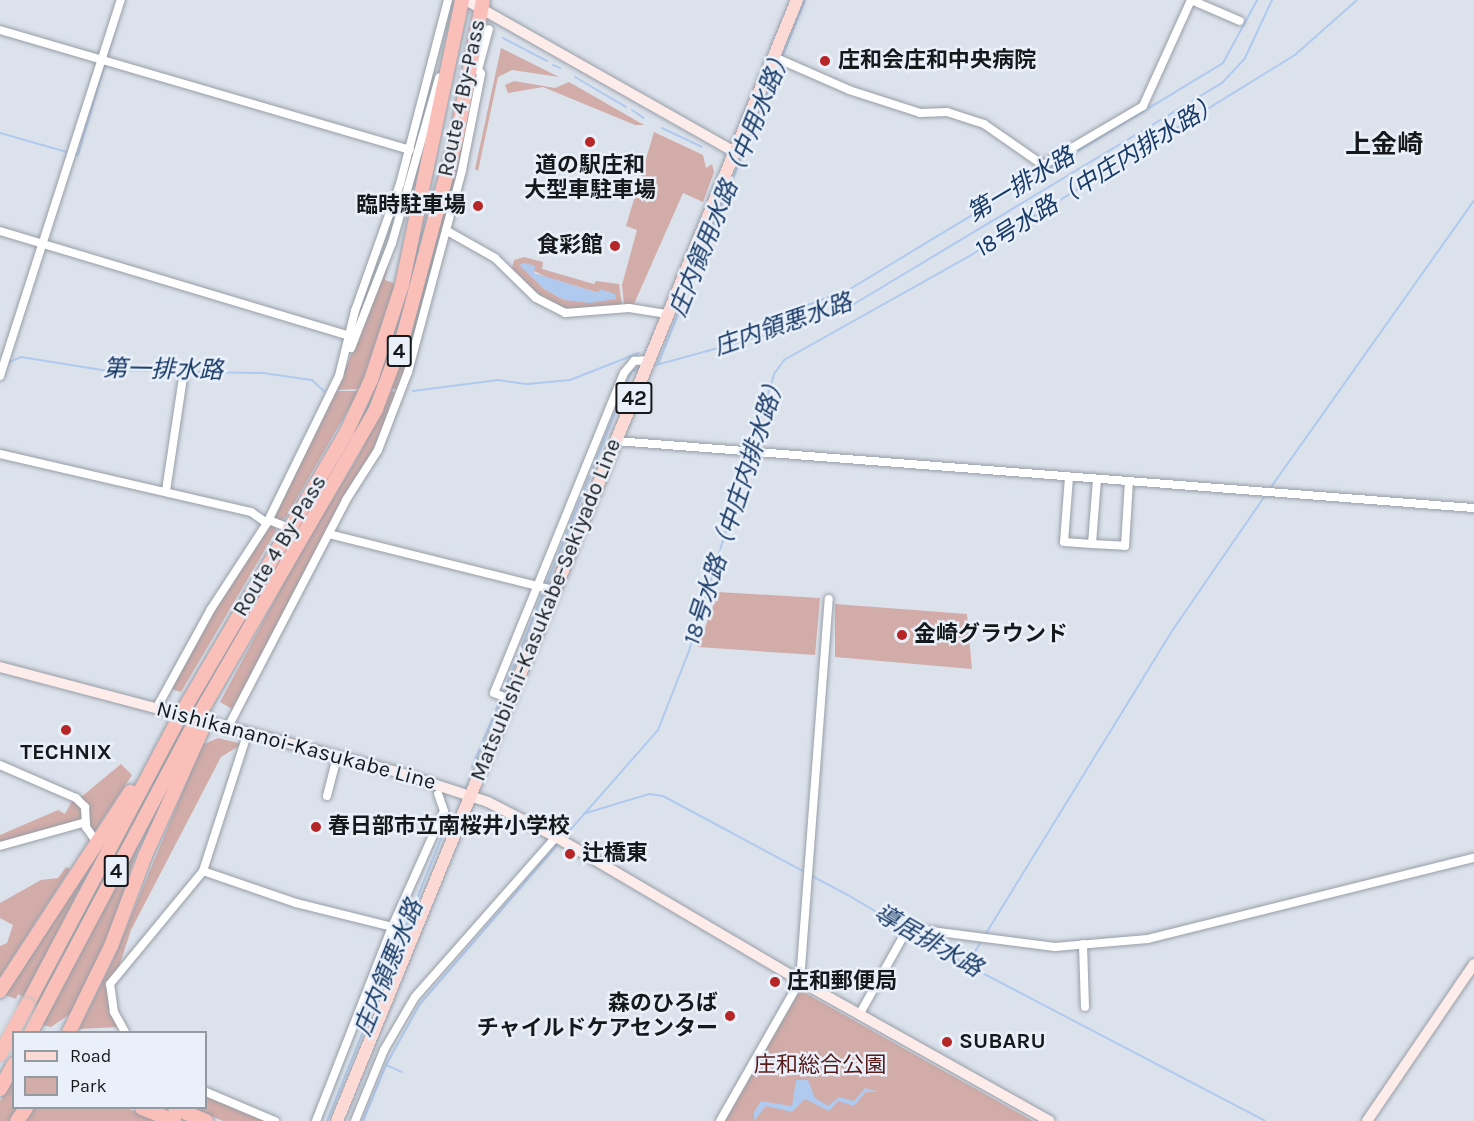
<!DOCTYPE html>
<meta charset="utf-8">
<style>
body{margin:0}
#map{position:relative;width:1474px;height:1121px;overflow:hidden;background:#dce2ec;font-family:Karla,"Noto Sans JP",sans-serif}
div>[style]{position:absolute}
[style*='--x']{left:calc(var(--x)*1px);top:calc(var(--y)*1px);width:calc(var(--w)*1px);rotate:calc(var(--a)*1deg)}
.green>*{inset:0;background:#d1aca8}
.water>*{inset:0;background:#afcaee}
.stream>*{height:2px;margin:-1px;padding:0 1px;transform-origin:1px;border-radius:1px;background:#afcaee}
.roads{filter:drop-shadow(0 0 2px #989ea7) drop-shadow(0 0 2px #989ea7)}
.street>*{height:8px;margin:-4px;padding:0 4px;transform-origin:4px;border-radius:4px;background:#fff}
.secondary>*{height:10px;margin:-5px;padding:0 5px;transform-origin:5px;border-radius:5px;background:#feecea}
.primary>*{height:12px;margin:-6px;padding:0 6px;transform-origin:6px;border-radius:6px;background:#fcd9d5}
.highway>*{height:14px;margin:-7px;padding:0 7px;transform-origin:7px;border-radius:7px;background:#fabfb9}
.bridges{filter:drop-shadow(0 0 2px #c2c3c4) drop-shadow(0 0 2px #c2c3c4)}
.highway-bridge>*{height:14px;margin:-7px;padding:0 7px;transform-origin:7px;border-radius:7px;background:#fabfb9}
.dots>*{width:16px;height:16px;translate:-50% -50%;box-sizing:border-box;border:3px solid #e9f0f9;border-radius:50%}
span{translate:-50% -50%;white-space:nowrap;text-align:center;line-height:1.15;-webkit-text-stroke:5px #e9f0f9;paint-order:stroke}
.shield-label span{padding:2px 4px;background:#e9f0f9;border:2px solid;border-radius:4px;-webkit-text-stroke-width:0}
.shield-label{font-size:21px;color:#16191c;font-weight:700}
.poi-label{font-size:22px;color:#16191c;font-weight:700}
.left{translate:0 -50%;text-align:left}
.right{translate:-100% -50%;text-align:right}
.street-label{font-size:22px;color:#16191c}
.park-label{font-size:22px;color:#561a18}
.water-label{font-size:24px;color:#183a67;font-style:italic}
.quarter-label{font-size:26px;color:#16191c;font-weight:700}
.legend{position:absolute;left:12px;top:1031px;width:195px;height:78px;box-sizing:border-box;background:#e9f0f9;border:2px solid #959aa1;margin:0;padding:8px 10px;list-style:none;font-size:18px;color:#16191c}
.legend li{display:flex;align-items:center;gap:12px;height:30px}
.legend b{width:30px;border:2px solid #959aa1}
</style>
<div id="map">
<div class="green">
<div style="clip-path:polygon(501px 48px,559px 77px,512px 70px,498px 77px,478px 171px,475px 169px)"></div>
<div style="clip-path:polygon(476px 68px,460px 169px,414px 342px,397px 389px,390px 389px)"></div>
<div style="clip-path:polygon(514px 81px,555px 88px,569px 82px,644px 125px,635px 125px,543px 87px,508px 93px,505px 85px)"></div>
<div style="clip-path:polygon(654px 132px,703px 155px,706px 168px,712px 164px,714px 172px,703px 202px,683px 193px,634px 304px,624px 305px,622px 285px,637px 230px,626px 226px)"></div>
<div style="clip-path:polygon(390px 257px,385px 280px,396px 284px,360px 389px,337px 390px)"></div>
<div style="clip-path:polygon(evenodd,524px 257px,543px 262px,542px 269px,594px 284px,596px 281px,619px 284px,622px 305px,576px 310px,561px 307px,537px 293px,512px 268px,514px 260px,524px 257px,520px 264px,546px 277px,599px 293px,564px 300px,543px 288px,520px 264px)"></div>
<div style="clip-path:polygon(336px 391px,359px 391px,286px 517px,280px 521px,273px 519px)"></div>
<div style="clip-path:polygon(389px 391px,396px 392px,369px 460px,232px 709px,220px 702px,307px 540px,357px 459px)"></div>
<div style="clip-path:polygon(270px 523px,275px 524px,276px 531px,181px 692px,171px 689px,212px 615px)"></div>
<div style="clip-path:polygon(718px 592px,820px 598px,815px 655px,698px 647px)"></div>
<div style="clip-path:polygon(835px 604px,967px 614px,972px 669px,835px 657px)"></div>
<div style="clip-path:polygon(218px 738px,242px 744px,221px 757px,131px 930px,116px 976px,108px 984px,111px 1012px,118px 1027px,79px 1029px,113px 960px,202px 745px)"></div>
<div style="clip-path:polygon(121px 764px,132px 775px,93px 834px,80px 798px)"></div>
<div style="clip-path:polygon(73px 799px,81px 805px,83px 819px,0 844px,0 835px,58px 810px,65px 814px)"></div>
<div style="clip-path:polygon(141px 838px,104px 951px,70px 1014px,51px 1027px,42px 1025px)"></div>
<div style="clip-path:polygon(96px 857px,24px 997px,18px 994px,16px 999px,5px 995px)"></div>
<div style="clip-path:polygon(66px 867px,70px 869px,0 977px,0 946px,7px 943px,13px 925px,0 918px,0 903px,41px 880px,58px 878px)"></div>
<div style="clip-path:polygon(800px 990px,944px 1071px,1033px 1121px,725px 1121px)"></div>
<div style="clip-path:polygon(13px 1077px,14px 1108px,20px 1108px,12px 1121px,0 1121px,0 1101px)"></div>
<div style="clip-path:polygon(206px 1094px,268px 1121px,223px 1121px,192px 1108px,206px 1108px)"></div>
<div style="clip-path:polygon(34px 1108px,127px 1108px,158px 1121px,25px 1121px)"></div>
</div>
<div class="water">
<div style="clip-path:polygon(525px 263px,535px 266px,534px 273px,598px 293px,600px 289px,615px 294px,616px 299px,590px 303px,564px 300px,543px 288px,519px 265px)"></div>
<div style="clip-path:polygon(796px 1080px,808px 1080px,815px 1098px,828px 1106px,839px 1097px,854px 1101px,865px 1088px,879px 1092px,866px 1092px,854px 1106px,838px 1101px,829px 1111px,805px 1099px,792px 1112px,766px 1106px,754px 1121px,754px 1112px,761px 1101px,792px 1106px)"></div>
</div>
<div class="stream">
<div style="--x:503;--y:38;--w:50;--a:27.6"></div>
<div style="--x:107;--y:58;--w:25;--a:-74"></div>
<div style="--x:553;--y:65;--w:8;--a:23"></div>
<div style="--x:575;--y:77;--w:59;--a:30.5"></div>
<div style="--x:632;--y:110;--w:14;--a:34"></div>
<div style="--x:662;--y:128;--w:44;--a:25.4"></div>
<div style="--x:0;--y:133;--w:73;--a:15.9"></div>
<div style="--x:75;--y:154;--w:3;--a:18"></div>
<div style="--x:78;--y:155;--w:96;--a:-73.6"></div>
<div style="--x:750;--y:327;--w:107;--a:-20.8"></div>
<div style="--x:850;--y:289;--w:436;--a:-31.2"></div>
<div style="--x:1223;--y:63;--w:72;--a:-61.6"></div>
<div style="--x:7;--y:363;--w:15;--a:-23"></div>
<div style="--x:21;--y:357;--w:82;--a:9.1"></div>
<div style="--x:102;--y:370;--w:161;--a:1.1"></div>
<div style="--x:263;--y:373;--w:49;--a:8.1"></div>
<div style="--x:312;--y:380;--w:16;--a:43"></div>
<div style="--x:658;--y:364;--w:393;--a:-68"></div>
<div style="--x:656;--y:365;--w:133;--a:-15.3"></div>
<div style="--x:784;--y:330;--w:75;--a:-20.4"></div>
<div style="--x:854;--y:304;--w:429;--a:-31"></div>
<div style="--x:1222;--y:83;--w:34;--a:-47"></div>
<div style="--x:1245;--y:58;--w:64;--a:-65"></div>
<div style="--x:413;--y:391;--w:86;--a:-7.4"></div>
<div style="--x:498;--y:380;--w:30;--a:8"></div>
<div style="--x:528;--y:384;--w:42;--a:-5.4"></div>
<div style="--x:570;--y:380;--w:74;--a:-21.4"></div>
<div style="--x:1269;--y:490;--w:354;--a:-54.7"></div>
<div style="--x:503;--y:693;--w:347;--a:-68.2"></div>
<div style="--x:632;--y:371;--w:7;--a:-16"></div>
<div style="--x:472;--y:767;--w:75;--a:-67.2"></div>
<div style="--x:586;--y:813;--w:66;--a:-16.8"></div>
<div style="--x:649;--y:794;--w:14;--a:8"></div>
<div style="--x:663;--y:796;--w:208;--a:28.2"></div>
<div style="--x:846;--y:894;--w:140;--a:30.4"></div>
<div style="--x:967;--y:965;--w:336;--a:27.6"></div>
<div style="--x:564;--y:837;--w:142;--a:-48.7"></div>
<div style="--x:658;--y:730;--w:85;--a:-68.6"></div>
<div style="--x:689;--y:651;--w:290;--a:-72.9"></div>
<div style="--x:774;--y:374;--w:17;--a:-54"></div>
<div style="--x:784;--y:360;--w:214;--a:-29.3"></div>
<div style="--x:971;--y:255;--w:382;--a:-31.7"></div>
<div style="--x:1296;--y:54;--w:81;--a:-41.5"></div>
<div style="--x:985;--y:935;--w:357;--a:-58.4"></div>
<div style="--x:1172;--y:631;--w:166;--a:-55.5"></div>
<div style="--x:967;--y:965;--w:29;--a:-59"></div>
<div style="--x:386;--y:1065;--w:17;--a:24"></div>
<div style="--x:327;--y:1121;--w:329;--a:-68"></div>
<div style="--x:363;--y:1121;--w:61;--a:-67.7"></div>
<div style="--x:386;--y:1065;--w:70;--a:-60.9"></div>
<div style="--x:420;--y:1004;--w:211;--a:-49.2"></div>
</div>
<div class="roads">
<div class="street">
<div style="--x:1191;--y:0;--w:53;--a:23.2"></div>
<div style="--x:0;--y:30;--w:427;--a:16.3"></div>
<div style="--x:774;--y:57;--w:82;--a:23.7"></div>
<div style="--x:849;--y:90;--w:75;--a:17.9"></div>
<div style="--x:920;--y:113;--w:27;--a:-2"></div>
<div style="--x:947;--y:112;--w:39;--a:18"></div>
<div style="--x:984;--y:124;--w:72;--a:34.8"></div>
<div style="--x:1043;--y:165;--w:116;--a:-30.5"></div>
<div style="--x:1143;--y:106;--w:116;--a:-65.6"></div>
<div style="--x:479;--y:66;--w:38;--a:-75"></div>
<div style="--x:0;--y:231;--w:364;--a:16.7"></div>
<div style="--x:449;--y:232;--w:53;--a:29.5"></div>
<div style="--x:495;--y:258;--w:57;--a:44.3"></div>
<div style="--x:536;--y:298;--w:33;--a:27"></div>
<div style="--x:565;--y:313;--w:64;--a:-4.5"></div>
<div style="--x:629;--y:308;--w:39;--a:9"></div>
<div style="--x:351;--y:348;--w:113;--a:-68.7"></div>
<div style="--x:392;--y:243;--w:172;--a:-74.1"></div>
<div style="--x:0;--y:376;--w:395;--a:-72.2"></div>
<div style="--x:616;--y:441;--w:861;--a:4.47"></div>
<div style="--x:0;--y:454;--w:258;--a:13"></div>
<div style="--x:251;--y:512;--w:19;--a:35"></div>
<div style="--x:1069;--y:477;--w:65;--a:94.4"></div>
<div style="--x:1064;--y:542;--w:28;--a:4"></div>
<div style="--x:1092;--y:544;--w:65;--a:-85.6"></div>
<div style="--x:166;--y:491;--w:115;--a:-81.5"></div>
<div style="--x:269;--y:520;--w:22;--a:22"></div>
<div style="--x:329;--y:534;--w:232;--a:14"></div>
<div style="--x:1092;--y:544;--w:33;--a:3"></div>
<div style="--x:1125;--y:546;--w:65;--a:-86.5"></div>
<div style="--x:509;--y:699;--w:16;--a:-158"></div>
<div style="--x:494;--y:693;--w:345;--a:-67.9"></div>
<div style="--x:624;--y:373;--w:16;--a:-50"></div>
<div style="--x:634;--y:361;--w:15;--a:-4"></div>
<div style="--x:156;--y:709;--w:114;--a:-61.2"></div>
<div style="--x:211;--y:609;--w:103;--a:-56.9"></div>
<div style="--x:267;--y:523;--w:164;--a:-63.9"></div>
<div style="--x:339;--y:376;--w:67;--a:-76.2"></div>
<div style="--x:355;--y:311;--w:135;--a:-70.5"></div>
<div style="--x:400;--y:184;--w:190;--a:-75.4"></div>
<div style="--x:227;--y:729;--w:258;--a:-62.5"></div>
<div style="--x:346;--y:500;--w:59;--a:-57.4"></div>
<div style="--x:378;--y:450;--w:84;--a:-69"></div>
<div style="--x:408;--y:372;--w:209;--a:-75"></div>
<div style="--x:462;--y:170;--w:98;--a:-78.8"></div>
<div style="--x:481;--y:74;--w:18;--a:-119"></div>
<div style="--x:0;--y:765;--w:83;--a:23.5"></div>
<div style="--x:76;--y:798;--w:13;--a:45"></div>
<div style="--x:85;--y:807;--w:20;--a:87"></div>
<div style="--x:86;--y:827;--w:19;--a:55"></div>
<div style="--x:327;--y:796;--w:40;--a:-75.6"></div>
<div style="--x:0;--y:846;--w:89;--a:-15.6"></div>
<div style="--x:203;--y:871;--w:98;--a:19"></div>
<div style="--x:296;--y:903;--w:99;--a:14"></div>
<div style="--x:1083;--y:944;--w:63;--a:88.2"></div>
<div style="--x:859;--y:1015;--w:100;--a:-60.6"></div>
<div style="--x:908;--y:928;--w:148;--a:7.4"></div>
<div style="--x:1055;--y:947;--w:93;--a:-4.9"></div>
<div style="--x:1148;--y:939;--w:336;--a:-14"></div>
<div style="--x:125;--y:1032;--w:23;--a:-119"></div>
<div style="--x:114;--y:1012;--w:28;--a:-98"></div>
<div style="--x:110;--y:984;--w:146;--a:-50.5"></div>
<div style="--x:203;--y:871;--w:143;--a:-72.1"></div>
<div style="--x:206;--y:1092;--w:75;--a:22.8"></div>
<div style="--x:316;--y:1121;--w:208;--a:-68.6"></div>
<div style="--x:392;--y:927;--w:127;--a:-65.9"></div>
<div style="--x:444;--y:811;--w:18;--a:-109"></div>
<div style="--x:355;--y:1121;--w:77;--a:-67.8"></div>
<div style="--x:384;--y:1050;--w:61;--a:-59.7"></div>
<div style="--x:415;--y:997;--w:213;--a:-48.6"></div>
<div style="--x:720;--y:1121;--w:161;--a:-60.3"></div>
<div style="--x:800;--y:981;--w:383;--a:-85.7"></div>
</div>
<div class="secondary">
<div style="--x:466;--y:0;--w:307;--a:29.5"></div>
<div style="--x:0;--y:667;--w:411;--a:14.8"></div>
<div style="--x:397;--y:772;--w:96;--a:18.2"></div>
<div style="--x:488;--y:802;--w:76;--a:27.2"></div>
<div style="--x:556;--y:837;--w:283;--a:30.5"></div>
<div style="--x:800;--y:981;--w:286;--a:29.3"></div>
<div style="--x:1367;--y:1121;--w:190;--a:-55.7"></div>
</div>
<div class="primary">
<div style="--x:337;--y:1121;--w:1212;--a:-67.69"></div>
</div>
<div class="highway">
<div style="--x:0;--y:991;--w:238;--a:-56.8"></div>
<div style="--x:27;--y:1005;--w:327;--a:-62.1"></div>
<div style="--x:180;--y:716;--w:330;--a:-59.6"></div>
<div style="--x:347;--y:431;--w:56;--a:-64.8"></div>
<div style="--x:371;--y:380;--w:100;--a:-71.9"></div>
<div style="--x:402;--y:285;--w:291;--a:-78.1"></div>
<div style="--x:31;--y:1032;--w:353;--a:-62.1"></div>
<div style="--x:196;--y:720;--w:359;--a:-59.9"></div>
<div style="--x:376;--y:409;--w:77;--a:-69.4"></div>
<div style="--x:403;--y:337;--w:209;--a:-75"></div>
<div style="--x:457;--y:135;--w:137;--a:-79.1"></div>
<div style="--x:69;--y:1032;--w:96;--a:-64"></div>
<div style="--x:111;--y:946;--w:96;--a:-69.3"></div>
<div style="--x:145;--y:856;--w:150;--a:-65.7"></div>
<div style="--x:0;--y:1089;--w:29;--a:-61"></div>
<div style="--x:142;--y:1108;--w:35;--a:22"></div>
<div style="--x:175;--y:1108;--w:34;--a:23"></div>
<div style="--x:17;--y:1121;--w:16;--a:-55"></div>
</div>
</div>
<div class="bridges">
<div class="highway-bridge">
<div style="--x:0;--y:1054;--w:56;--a:-61.1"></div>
</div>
</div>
<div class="dots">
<div style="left:825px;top:61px;background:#b62627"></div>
<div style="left:590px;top:142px;background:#b62627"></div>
<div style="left:478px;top:206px;background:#b62627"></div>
<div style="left:615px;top:246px;background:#b62627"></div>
<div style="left:902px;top:635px;background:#b62627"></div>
<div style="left:66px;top:730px;background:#b62627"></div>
<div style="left:316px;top:827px;background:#b62627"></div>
<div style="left:570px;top:854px;background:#b62627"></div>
<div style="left:775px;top:982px;background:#b62627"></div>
<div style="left:730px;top:1016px;background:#b62627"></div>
<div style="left:947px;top:1042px;background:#b62627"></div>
</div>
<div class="shield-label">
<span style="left:399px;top:351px">4</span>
<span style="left:634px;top:398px">42</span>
<span style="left:116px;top:871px">4</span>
</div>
<div class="poi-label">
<span class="left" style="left:838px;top:61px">庄和会庄和中央病院</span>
<span style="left:590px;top:178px">道の駅庄和<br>大型車駐車場</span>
<span class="right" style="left:466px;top:206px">臨時駐車場</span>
<span class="right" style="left:603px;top:246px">食彩館</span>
<span class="left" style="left:914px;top:635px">金崎グラウンド</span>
<span style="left:66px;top:753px">TECHNIX</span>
<span class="left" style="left:328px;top:827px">春日部市立南桜井小学校</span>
<span class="left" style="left:582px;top:854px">辻橋東</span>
<span class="left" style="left:787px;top:982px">庄和郵便局</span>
<span class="right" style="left:718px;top:1016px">森のひろば<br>チャイルドケアセンター</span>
<span class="left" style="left:959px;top:1042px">SUBARU</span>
</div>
<div class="street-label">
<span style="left:462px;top:98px;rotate:-78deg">Route 4 By-Pass</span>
<span style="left:280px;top:546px;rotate:-59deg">Route 4 By-Pass</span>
<span style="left:546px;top:610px;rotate:-68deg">Matsubishi-Kasukabe-Sekiyado Line</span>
<span style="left:296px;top:746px;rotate:15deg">Nishikananoi-Kasukabe Line</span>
</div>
<div class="park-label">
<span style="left:820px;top:1066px">庄和総合公園</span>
</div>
<div class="water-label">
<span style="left:1098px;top:176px;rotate:-32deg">18号水路（中庄内排水路）</span>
<span style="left:731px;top:182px;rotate:-68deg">庄内領用水路（中用水路）</span>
<span style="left:1021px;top:185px;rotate:-31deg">第一排水路</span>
<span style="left:783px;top:325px;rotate:-19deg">庄内領悪水路</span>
<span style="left:163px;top:370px;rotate:1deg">第一排水路</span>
<span style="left:735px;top:509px;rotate:-72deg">18号水路（中庄内排水路）</span>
<span style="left:928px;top:941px;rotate:30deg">導居排水路</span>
<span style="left:389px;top:968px;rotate:-68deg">庄内領悪水路</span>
</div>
<div class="quarter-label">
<span style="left:1384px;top:145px">上金崎</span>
</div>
<ul class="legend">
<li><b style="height:8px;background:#fcd9d5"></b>Road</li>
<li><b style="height:16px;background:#d1aca8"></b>Park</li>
</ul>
</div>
